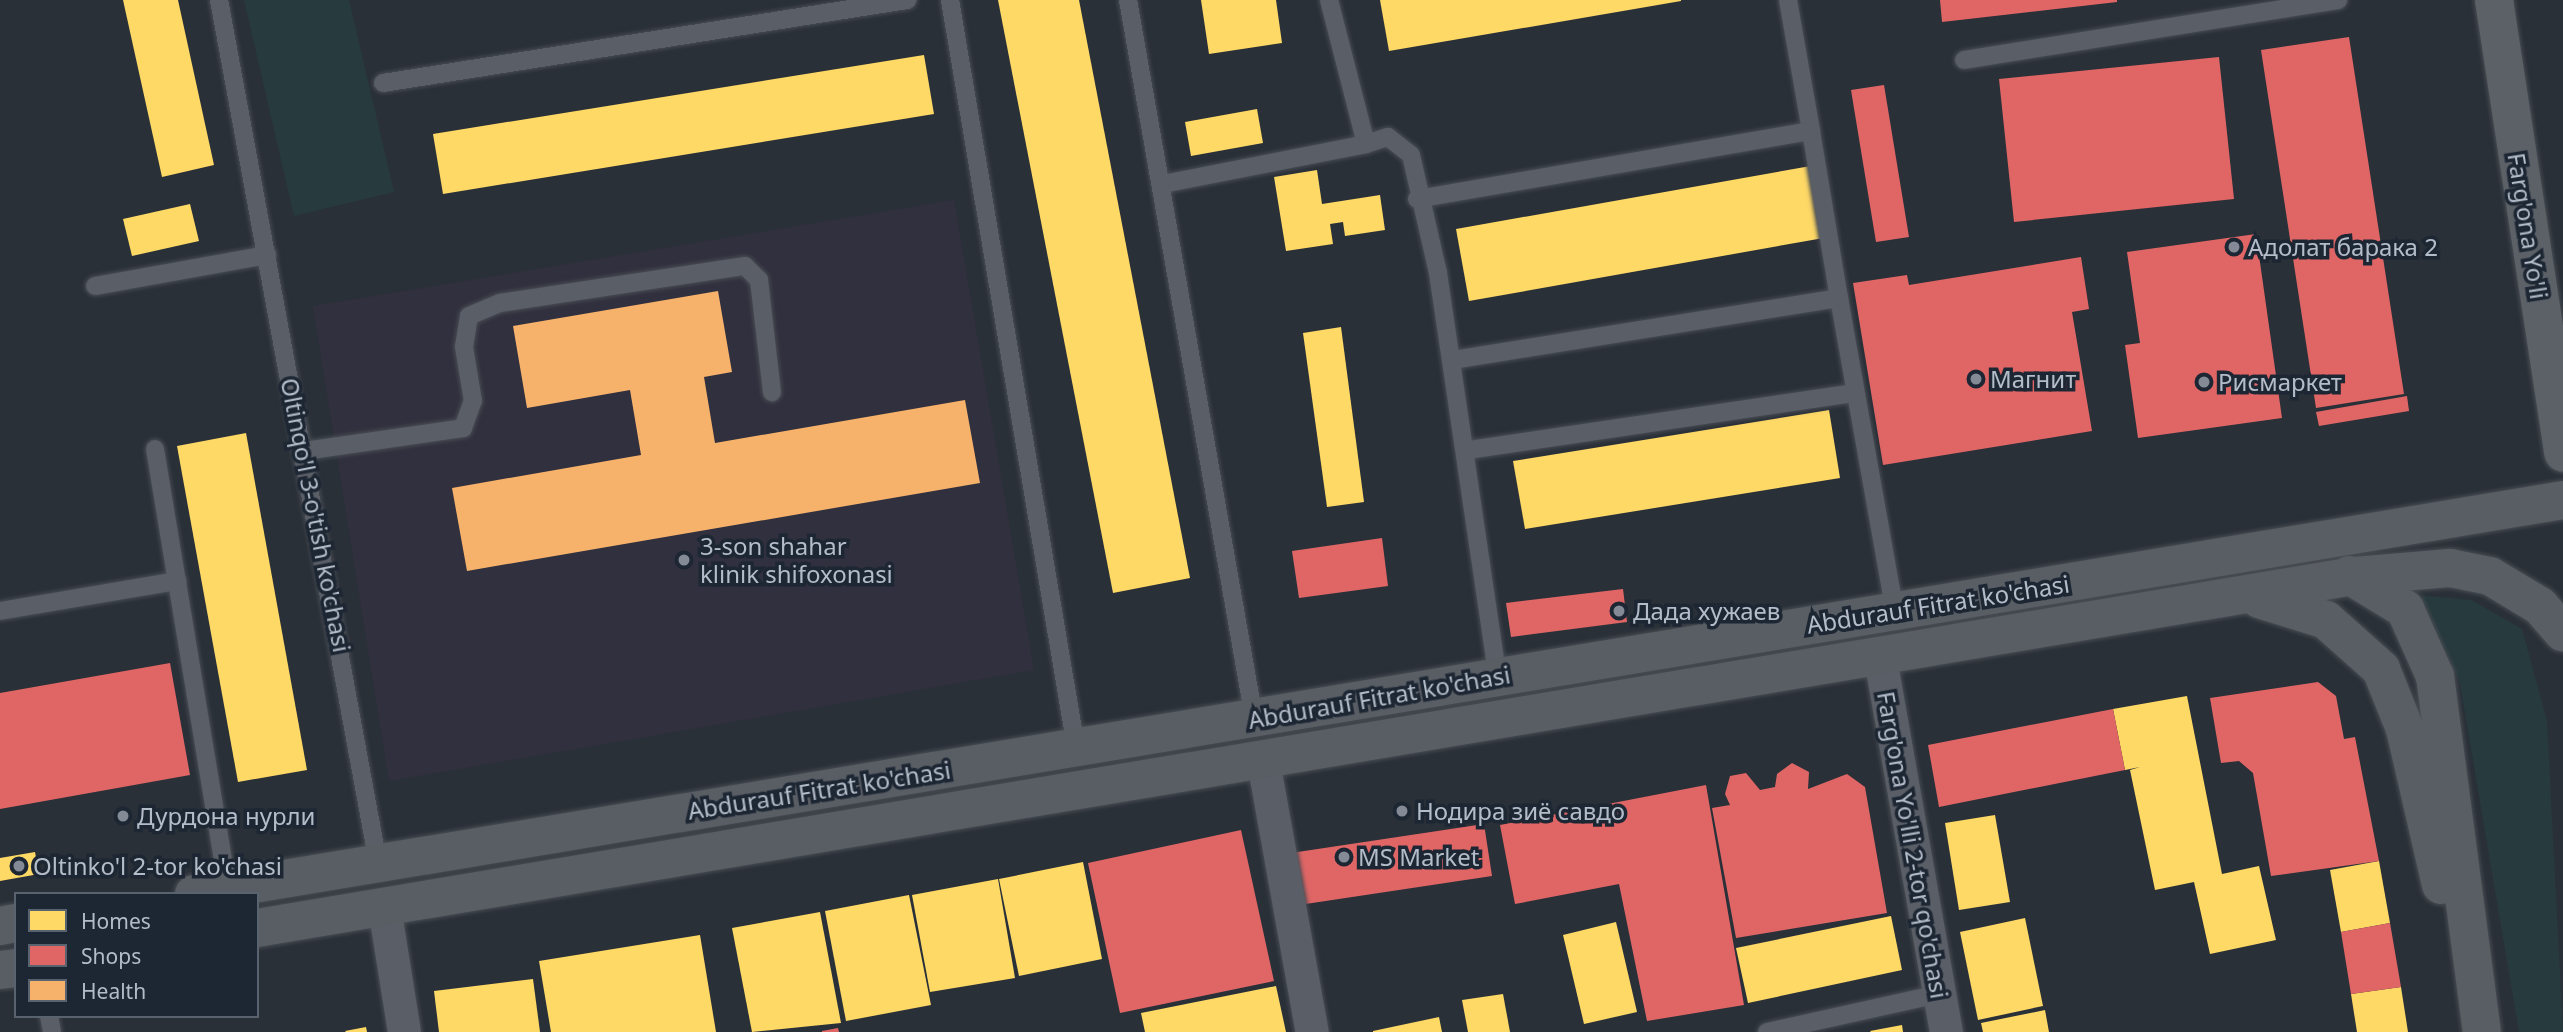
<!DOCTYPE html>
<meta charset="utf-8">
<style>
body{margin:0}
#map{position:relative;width:2563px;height:1032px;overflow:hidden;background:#2a3038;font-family:"Noto Sans",sans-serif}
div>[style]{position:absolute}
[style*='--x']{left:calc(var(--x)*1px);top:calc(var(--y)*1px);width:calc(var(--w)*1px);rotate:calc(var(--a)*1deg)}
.medical>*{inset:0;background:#31303e}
.green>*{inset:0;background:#273a3e}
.homes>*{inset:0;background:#ffd966}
.shops>*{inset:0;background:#e06666}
.health>*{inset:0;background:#f6b26b}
.roads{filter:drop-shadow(0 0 2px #484c53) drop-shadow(0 0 2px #484c53)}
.lane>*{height:18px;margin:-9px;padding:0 9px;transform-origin:9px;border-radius:9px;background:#5a5e66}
.street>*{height:33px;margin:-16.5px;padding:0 16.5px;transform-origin:16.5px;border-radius:16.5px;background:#5a5e66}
.secondary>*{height:38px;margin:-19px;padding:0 19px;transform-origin:19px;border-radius:19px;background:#595d64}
.primary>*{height:38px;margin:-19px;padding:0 19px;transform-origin:19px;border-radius:19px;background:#5c6168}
.dots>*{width:19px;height:19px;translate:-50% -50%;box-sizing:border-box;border:4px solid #1d2633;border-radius:50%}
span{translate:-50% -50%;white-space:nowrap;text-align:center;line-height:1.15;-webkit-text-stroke:7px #1d2633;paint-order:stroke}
.street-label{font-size:24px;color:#b4bcc9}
.poi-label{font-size:24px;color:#b4bcc9}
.left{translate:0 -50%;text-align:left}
.legend{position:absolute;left:14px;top:892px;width:245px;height:126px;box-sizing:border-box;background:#1d2633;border:2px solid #59626f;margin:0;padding:9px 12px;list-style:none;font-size:21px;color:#b4bcc9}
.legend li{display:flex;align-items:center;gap:14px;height:35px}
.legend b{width:35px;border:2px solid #59626f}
</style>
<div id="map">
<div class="medical">
<div style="clip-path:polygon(954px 200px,1034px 670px,389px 781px,313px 306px)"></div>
</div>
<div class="green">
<div style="clip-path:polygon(244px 0,349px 0,394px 192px,294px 216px)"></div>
<div style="clip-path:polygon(2419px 595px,2471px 600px,2522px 629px,2547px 721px,2563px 1032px,2519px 1032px,2460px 683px)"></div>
</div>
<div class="homes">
<div style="clip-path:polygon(123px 0,178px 0,214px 165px,162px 177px)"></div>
<div style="clip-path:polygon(998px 0,1079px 0,1190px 578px,1113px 593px)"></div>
<div style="clip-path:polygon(1201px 0,1276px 0,1282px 43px,1209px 54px)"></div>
<div style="clip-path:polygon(1380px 0,1681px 0,1681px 1px,1389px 51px)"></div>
<div style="clip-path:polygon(924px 55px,934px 114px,443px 194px,433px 134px)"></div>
<div style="clip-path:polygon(1257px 109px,1263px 143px,1191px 156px,1185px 122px)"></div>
<div style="clip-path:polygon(1822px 164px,1835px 236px,1469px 301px,1456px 229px)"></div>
<div style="clip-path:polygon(1317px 170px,1322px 204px,1380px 195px,1385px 230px,1345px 236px,1343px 222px,1330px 224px,1333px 244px,1286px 251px,1274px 177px)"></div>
<div style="clip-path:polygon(190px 204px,199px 241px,132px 256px,123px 219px)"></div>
<div style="clip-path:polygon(1341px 327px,1364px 502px,1327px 507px,1303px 333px)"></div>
<div style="clip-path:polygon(1829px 410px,1840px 478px,1525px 529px,1513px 461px)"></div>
<div style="clip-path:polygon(246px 433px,307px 770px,238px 782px,177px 446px)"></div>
<div style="clip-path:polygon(2187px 696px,2222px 874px,2259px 866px,2276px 940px,2210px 954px,2194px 882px,2155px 890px,2130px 770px,2140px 767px,2125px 770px,2113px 709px)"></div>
<div style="clip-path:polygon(1995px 815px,2010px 902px,1959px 910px,1945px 823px)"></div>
<div style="clip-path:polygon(35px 852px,39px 874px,0 881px,0 858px)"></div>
<div style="clip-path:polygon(2379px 861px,2390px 923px,2341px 932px,2330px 870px)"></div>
<div style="clip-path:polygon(1083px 862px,1102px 959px,1019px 976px,999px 879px)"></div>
<div style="clip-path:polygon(998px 879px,1015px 978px,930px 992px,912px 895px)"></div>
<div style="clip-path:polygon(909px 895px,931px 1005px,846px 1021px,825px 911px)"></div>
<div style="clip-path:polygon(820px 912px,841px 1023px,752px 1032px,732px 928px)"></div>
<div style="clip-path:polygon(1891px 916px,1902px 970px,1748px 1003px,1736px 948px)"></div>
<div style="clip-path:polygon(2025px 918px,2043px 1006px,1978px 1020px,1960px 932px)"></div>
<div style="clip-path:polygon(1616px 922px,1637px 1012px,1584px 1024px,1563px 935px)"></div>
<div style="clip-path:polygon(700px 935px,716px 1032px,551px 1032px,539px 961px)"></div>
<div style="clip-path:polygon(533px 979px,540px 1032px,439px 1032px,434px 991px)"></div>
<div style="clip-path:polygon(1276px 986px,1286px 1032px,1145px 1032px,1141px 1013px)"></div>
<div style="clip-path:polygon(2401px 987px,2408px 1032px,2357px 1032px,2351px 994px)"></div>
<div style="clip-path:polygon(1503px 994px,1510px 1032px,1468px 1032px,1462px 1000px)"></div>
<div style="clip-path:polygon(2045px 1010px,2049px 1032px,1983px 1032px,1981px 1023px)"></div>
<div style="clip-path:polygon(1439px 1017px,1442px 1032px,1373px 1032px,1373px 1031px)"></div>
<div style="clip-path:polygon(1902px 1025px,1903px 1032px,1871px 1032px,1870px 1031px)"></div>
<div style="clip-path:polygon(366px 1027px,367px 1032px,346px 1032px,345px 1031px)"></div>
</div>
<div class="shops">
<div style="clip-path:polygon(1940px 0,2117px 0,2117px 2px,1942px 22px)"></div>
<div style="clip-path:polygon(2349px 37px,2404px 394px,2316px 408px,2261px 50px)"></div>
<div style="clip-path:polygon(2219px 57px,2234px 199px,2014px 222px,1999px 79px)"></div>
<div style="clip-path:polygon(1884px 85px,1909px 237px,1876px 242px,1851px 90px)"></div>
<div style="clip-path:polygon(2256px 234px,2282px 418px,2138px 438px,2125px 345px,2140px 343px,2127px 252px)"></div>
<div style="clip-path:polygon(2081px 257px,2089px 309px,2072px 312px,2092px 431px,1883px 465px,1853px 283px,1907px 275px,1909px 285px)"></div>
<div style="clip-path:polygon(2407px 396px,2409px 411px,2319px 426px,2316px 412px)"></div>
<div style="clip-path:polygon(1382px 538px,1388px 586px,1299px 598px,1292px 551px)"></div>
<div style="clip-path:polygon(1623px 589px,1627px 622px,1511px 637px,1506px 603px)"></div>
<div style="clip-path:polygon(170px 663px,190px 775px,0 809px,0 693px)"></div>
<div style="clip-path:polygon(2318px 682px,2336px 696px,2344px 739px,2355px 737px,2379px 861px,2271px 876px,2253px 773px,2239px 761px,2221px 763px,2210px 698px)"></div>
<div style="clip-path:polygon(2113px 709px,2125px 770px,1939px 807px,1928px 745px)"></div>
<div style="clip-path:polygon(1792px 763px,1809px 772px,1808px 789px,1847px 774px,1865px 787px,1887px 913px,1736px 938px,1712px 808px,1730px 805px,1725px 794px,1730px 776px,1746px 773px,1760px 790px,1775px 787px,1777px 774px)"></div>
<div style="clip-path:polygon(1706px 785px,1744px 1005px,1647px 1021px,1619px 884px,1515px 904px,1500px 825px)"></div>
<div style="clip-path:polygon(1484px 824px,1492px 876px,1299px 905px,1291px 853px)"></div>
<div style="clip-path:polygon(1241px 830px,1274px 981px,1120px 1013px,1088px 863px)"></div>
<div style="clip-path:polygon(2390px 923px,2401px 987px,2351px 994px,2341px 932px)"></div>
<div style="clip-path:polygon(838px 1028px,839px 1032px,822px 1032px,822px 1031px)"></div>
</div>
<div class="health">
<div style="clip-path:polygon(718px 291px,732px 372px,704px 377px,715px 443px,965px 400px,980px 483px,467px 571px,452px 488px,641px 455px,630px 390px,527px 408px,513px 326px)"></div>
</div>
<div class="roads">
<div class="lane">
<div style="--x:219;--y:0;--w:878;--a:79.56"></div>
<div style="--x:950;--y:0;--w:758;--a:80.43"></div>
<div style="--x:1128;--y:0;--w:729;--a:80.05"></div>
<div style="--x:1788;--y:0;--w:133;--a:80"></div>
<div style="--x:1964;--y:60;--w:379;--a:-9.1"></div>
<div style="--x:383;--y:83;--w:531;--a:-9"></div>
<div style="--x:1366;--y:144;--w:23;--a:-18"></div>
<div style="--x:1388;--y:137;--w:29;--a:38"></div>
<div style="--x:1411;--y:155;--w:121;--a:77.1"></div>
<div style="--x:1438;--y:273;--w:408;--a:81.6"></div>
<div style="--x:1163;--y:184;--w:207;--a:-11.1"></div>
<div style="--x:1366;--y:144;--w:149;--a:-104.4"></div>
<div style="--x:1417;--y:199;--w:400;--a:-9.8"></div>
<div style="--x:1811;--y:131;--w:169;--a:80.5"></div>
<div style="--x:1839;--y:298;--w:391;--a:170.9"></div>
<div style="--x:95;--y:286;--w:175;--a:-10.2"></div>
<div style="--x:1839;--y:298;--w:318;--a:79.9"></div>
<div style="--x:155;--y:449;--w:445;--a:80.6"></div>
<div style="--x:1468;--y:450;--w:389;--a:-8.4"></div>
<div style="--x:304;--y:451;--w:161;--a:-8.2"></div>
<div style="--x:463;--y:428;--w:29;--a:-70"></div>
<div style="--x:473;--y:401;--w:55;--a:-99.5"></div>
<div style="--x:464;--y:347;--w:31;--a:-81"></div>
<div style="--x:469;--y:316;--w:34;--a:-23"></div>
<div style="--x:500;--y:303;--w:248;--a:-8.6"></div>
<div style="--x:745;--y:266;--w:20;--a:45"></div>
<div style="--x:759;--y:280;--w:113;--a:83.4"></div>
<div style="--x:0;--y:611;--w:180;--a:-9.6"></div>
<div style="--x:49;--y:1016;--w:16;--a:79"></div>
<div style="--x:1767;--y:1032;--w:176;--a:-12.5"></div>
</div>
<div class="street">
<div style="--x:1880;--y:658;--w:380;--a:80"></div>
<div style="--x:1263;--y:761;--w:275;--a:79.8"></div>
<div style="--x:384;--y:907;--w:127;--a:80.9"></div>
</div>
<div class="secondary">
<div style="--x:2349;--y:575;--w:66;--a:31.3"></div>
<div style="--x:2405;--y:609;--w:73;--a:65.9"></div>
<div style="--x:2435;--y:676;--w:359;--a:82.5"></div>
<div style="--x:2259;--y:599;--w:70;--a:17.4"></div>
<div style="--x:2326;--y:620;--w:74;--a:41.7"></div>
<div style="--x:2381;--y:669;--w:65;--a:68.2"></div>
<div style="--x:2405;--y:729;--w:160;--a:77"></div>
<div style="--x:194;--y:894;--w:2402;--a:-9.44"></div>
<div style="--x:0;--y:926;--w:16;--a:-11"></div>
<div style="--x:257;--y:928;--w:2126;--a:-9.53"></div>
<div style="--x:2354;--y:576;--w:96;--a:-4.8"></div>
<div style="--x:2450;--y:568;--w:41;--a:11.3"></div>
<div style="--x:2490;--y:576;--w:58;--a:31"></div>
<div style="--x:2540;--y:606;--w:35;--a:49"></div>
<div style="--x:0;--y:970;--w:16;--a:-7"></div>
</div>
<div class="primary">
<div style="--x:2494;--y:0;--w:458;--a:81.3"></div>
</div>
</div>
<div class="dots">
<div style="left:2234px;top:247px;background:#848b96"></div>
<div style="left:1976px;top:379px;background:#848b96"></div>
<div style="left:2204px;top:382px;background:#848b96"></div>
<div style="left:684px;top:560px;background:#848b96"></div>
<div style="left:1619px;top:611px;background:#848b96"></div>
<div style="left:1402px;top:811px;background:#848b96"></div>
<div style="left:123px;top:816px;background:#848b96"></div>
<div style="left:1344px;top:857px;background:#848b96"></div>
<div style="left:19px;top:866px;background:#848b96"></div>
</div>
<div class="street-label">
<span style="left:2528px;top:226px;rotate:81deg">Farg'ona Yo'li</span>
<span style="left:316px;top:515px;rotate:79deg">Oltinqo'l 3-o'tish ko'chasi</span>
<span style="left:1938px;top:604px;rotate:-9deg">Abdurauf Fitrat ko'chasi</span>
<span style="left:1379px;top:697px;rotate:-10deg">Abdurauf Fitrat ko'chasi</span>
<span style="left:819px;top:790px;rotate:-9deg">Abdurauf Fitrat ko'chasi</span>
<span style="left:1913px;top:845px;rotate:80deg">Farg'ona Yo'lli 2-tor qo'chasi</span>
</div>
<div class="poi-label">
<span class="left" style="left:2248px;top:247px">Адолат барака 2</span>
<span class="left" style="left:1990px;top:379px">Магнит</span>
<span class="left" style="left:2218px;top:382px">Рисмаркет</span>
<span class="left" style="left:700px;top:560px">3-son shahar<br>klinik shifoxonasi</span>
<span class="left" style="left:1633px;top:611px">Дада хужаев</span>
<span class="left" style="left:1416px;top:811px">Нодира зиё савдо</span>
<span class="left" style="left:137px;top:816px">Дурдона нурли</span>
<span class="left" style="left:1358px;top:857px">MS Market</span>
<span class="left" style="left:33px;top:866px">Oltinko'l 2-tor ko'chasi</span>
</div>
<ul class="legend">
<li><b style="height:19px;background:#ffd966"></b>Homes</li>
<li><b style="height:19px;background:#e06666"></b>Shops</li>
<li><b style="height:19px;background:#f6b26b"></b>Health</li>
</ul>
</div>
